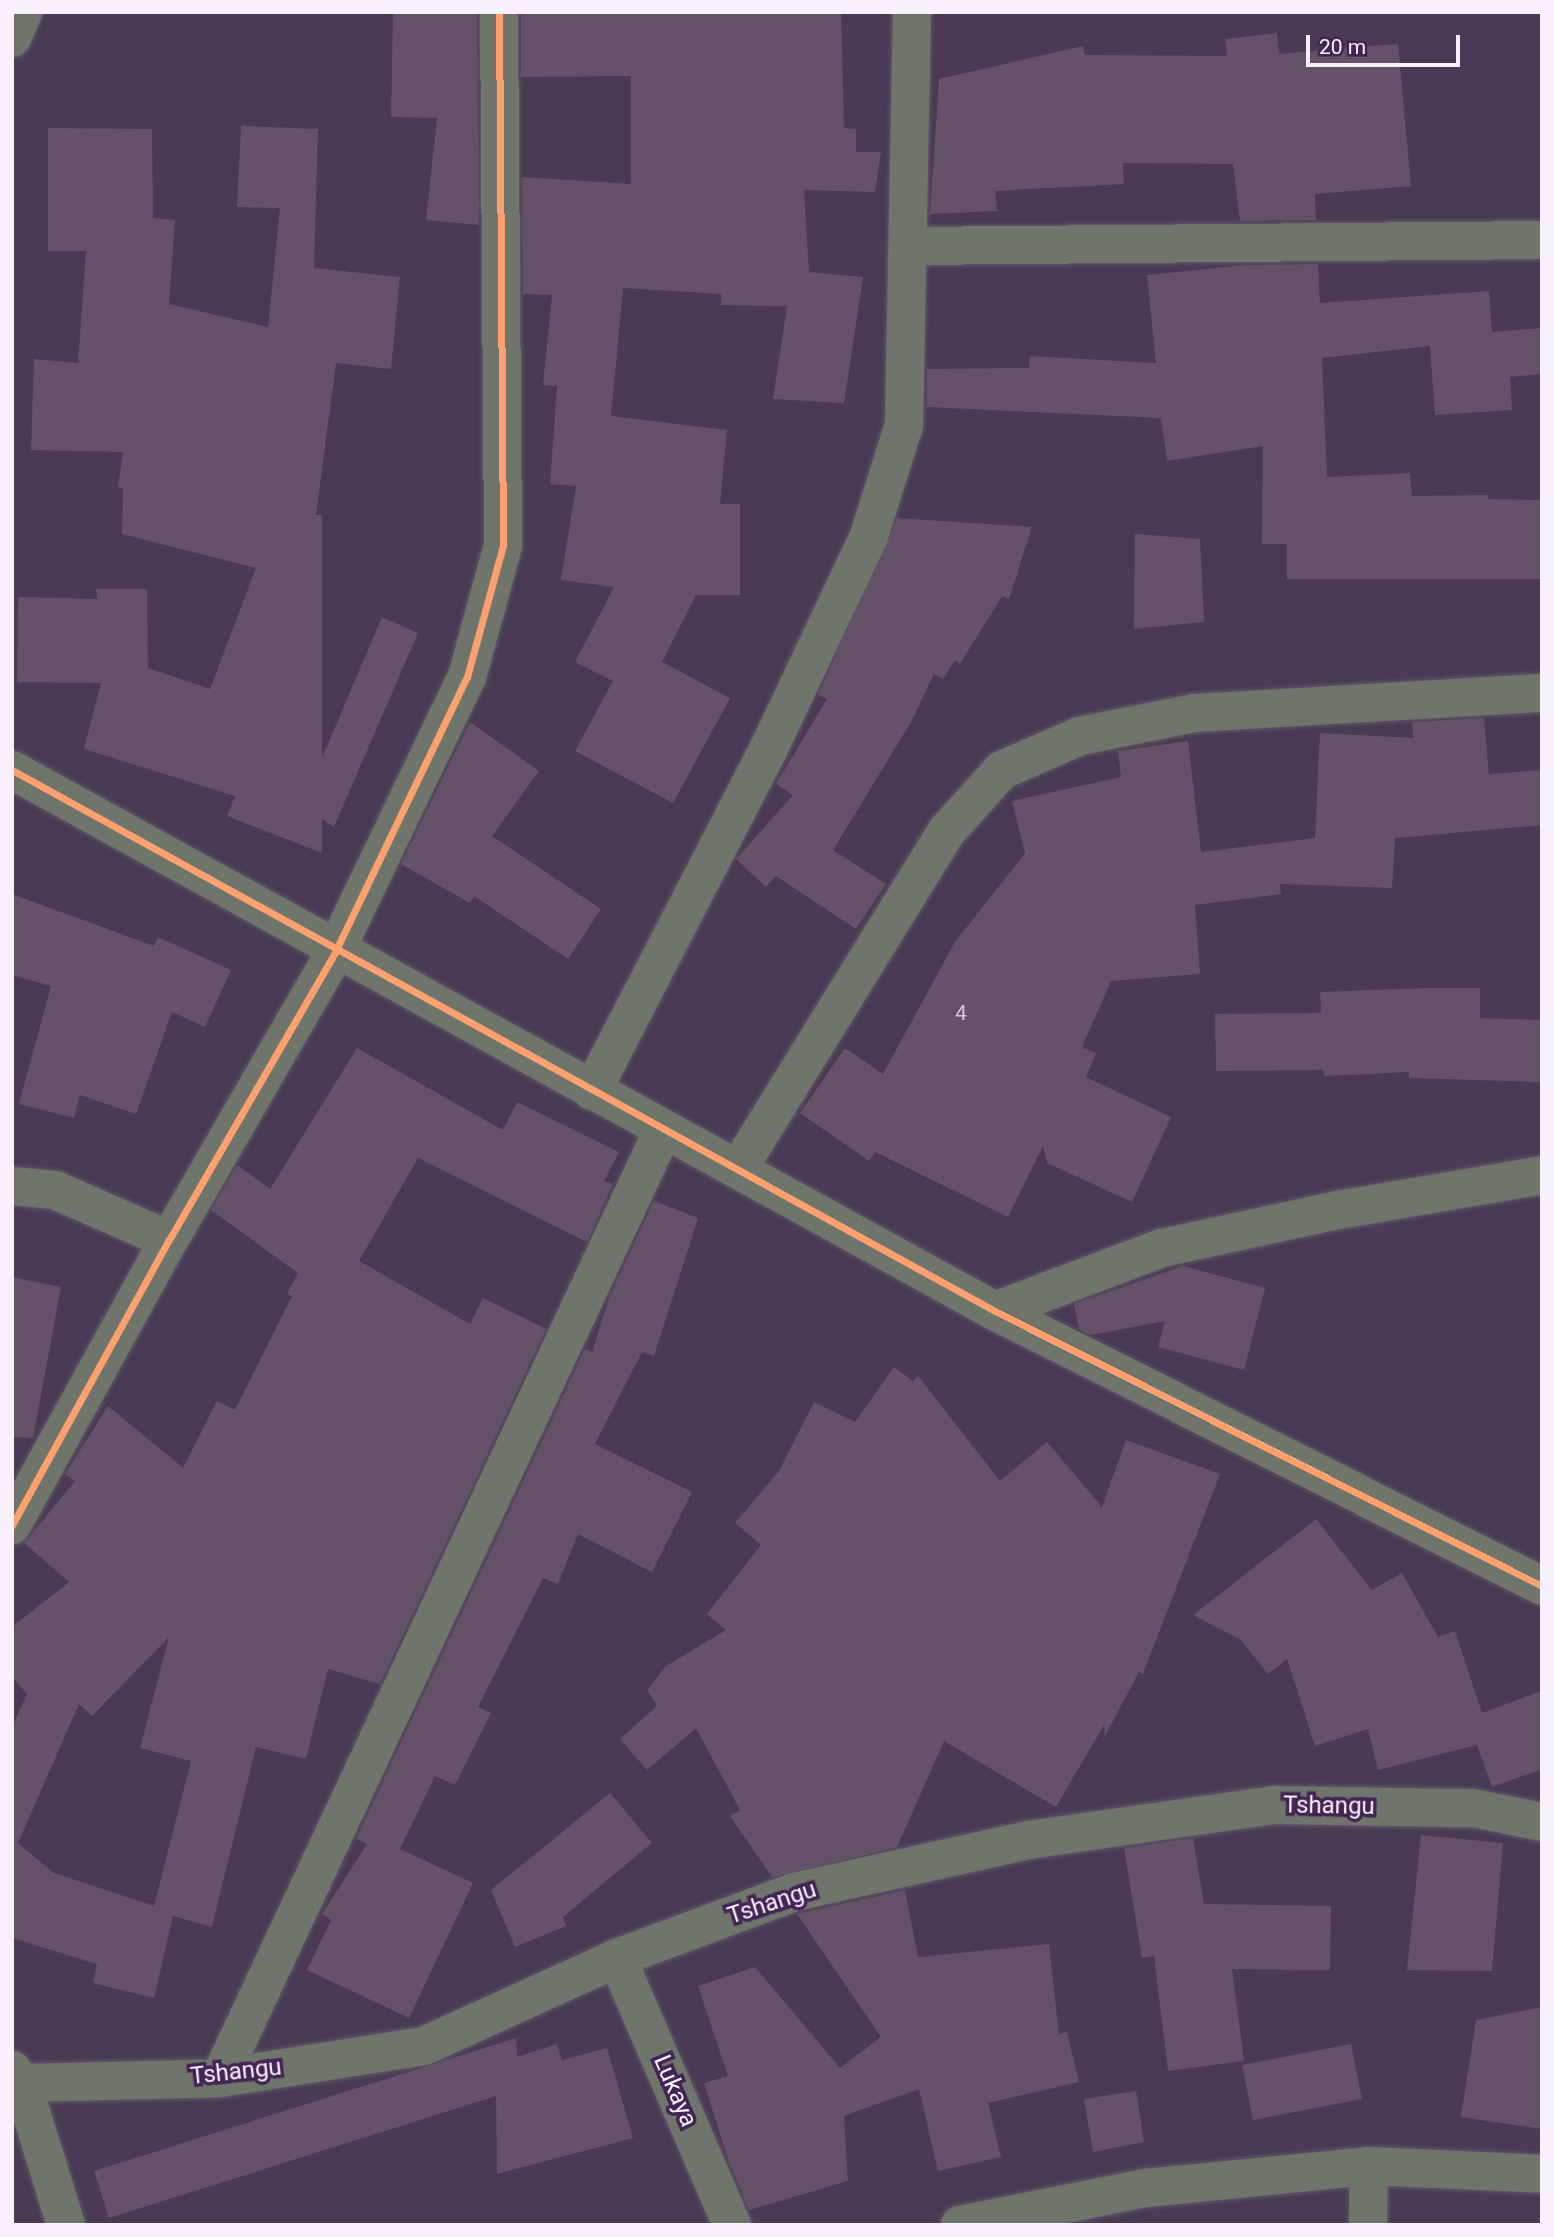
<!DOCTYPE html>
<style>
body{margin:0}
#map{position:relative;width:1554px;height:2237px;overflow:hidden;background:#4a3a54;font-family:Roboto,sans-serif}
div>[style]{position:absolute}
[style*='--x']{left:calc(var(--x)*1px);top:calc(var(--y)*1px);width:calc(var(--w)*1px);rotate:calc(var(--a)*1deg)}
.building>*{inset:0;background:#645268}
.roads{filter:drop-shadow(0 0 2px #61566a) drop-shadow(0 0 2px #61566a)}
.minor>*{height:38px;margin:-19px;padding:0 19px;transform-origin:19px;border-radius:19px;background:#70756c}
.cycleway>*{height:7px;margin:-3.5px;padding:0 3.5px;transform-origin:3.5px;border-radius:3.5px;background:#fca06f}
span{translate:-50% -50%;white-space:nowrap;text-align:center;line-height:1.15;-webkit-text-stroke:7px #422554;paint-order:stroke}
.number-label{font-size:21px;color:#d2c9d8}
.number-label span{-webkit-text-stroke-width:0}
.street-label{font-size:24px;color:#f7f1fd}
.frame{position:absolute;inset:0;border:14px solid #f7f1fd;pointer-events:none}
.scale{position:absolute;left:1306px;top:35px;width:154px;height:32px;box-sizing:border-box;border:4px solid #f7f1fd;border-top:0;padding-left:9px;font-size:21px;line-height:24px;white-space:nowrap;color:#f7f1fd;-webkit-text-stroke:5px #422554;paint-order:stroke}
</style>
<div id="map">
<div class="building">
<div style="clip-path:polygon(393px 12px,477px 12px,479px 225px,426px 220px,437px 118px,391px 117px)"></div>
<div style="clip-path:polygon(521px 12px,841px 12px,844px 128px,856px 129px,856px 152px,881px 152px,875px 192px,804px 190px,809px 272px,863px 277px,844px 403px,773px 399px,787px 306px,721px 305px,721px 294px,623px 288px,611px 416px,727px 430px,720px 504px,740px 504px,740px 595px,696px 595px,662px 662px,730px 698px,673px 803px,575px 751px,613px 681px,575px 662px,614px 587px,561px 580px,576px 486px,550px 484px,557px 386px,543px 385px,552px 295px,523px 294px,522px 177px,631px 184px,631px 76px,521px 77px)"></div>
<div style="clip-path:polygon(1277px 33px,1279px 54px,1398px 44px,1411px 186px,1315px 194px,1316px 220px,1240px 221px,1233px 164px,1123px 163px,1124px 184px,995px 191px,997px 211px,930px 214px,939px 79px,1083px 46px,1085px 55px,1227px 56px,1225px 39px)"></div>
<div style="clip-path:polygon(241px 126px,318px 129px,314px 268px,400px 277px,391px 369px,336px 363px,316px 515px,322px 515px,322px 758px,382px 617px,418px 633px,334px 827px,322px 819px,322px 853px,227px 816px,235px 796px,84px 749px,101px 683px,17px 682px,18px 597px,97px 599px,96px 589px,147px 589px,148px 668px,210px 689px,256px 568px,122px 534px,123px 488px,118px 487px,123px 452px,31px 450px,34px 359px,78px 363px,86px 251px,48px 251px,48px 128px,152px 129px,153px 218px,175px 220px,169px 304px,268px 327px,280px 208px,237px 207px)"></div>
<div style="clip-path:polygon(1318px 264px,1320px 303px,1489px 291px,1492px 332px,1542px 328px,1542px 374px,1510px 377px,1512px 410px,1435px 415px,1430px 346px,1322px 358px,1327px 477px,1410px 473px,1412px 496px,1487px 495px,1488px 499px,1542px 500px,1542px 579px,1287px 579px,1287px 544px,1262px 544px,1263px 446px,1167px 461px,1161px 418px,927px 407px,927px 369px,1029px 368px,1030px 356px,1156px 363px,1147px 275px,1246px 265px)"></div>
<div style="clip-path:polygon(897px 518px,1032px 527px,1009px 599px,1002px 596px,960px 664px,955px 660px,943px 679px,934px 674px,911px 722px,833px 850px,886px 884px,856px 929px,776px 876px,766px 887px,736px 859px,793px 795px,776px 784px,827px 699px,818px 695px)"></div>
<div style="clip-path:polygon(1135px 534px,1200px 539px,1204px 622px,1134px 629px)"></div>
<div style="clip-path:polygon(1484px 718px,1489px 774px,1542px 770px,1542px 825px,1395px 838px,1392px 888px,1280px 884px,1281px 894px,1195px 905px,1200px 974px,1111px 981px,1082px 1047px,1096px 1053px,1086px 1077px,1171px 1117px,1132px 1202px,1047px 1163px,1043px 1146px,1008px 1217px,875px 1152px,869px 1161px,800px 1113px,845px 1048px,883px 1074px,955px 942px,1025px 853px,1012px 801px,1121px 777px,1118px 751px,1188px 741px,1201px 852px,1315px 838px,1320px 733px,1413px 738px,1412px 722px)"></div>
<div style="clip-path:polygon(470px 722px,539px 771px,492px 836px,601px 909px,568px 959px,474px 896px,470px 903px,401px 864px)"></div>
<div style="clip-path:polygon(12px 894px,154px 946px,158px 937px,231px 970px,205px 1027px,172px 1012px,136px 1114px,80px 1095px,74px 1118px,19px 1104px,51px 986px,12px 975px)"></div>
<div style="clip-path:polygon(1426px 988px,1480px 988px,1480px 1018px,1542px 1020px,1542px 1082px,1409px 1078px,1409px 1072px,1324px 1076px,1323px 1070px,1216px 1071px,1215px 1014px,1321px 1013px,1320px 992px)"></div>
<div style="clip-path:polygon(evenodd,357px 1048px,503px 1130px,517px 1102px,619px 1152px,604px 1181px,613px 1184px,587px 1242px,418px 1158px,359px 1261px,470px 1324px,483px 1298px,546px 1329px,380px 1684px,328px 1669px,306px 1759px,256px 1747px,212px 1927px,173px 1916px,154px 1998px,93px 1983px,97px 1964px,12px 1938px,12px 1727px,27px 1694px,12px 1676px,12px 1627px,69px 1582px,24px 1543px,75px 1481px,65px 1474px,108px 1406px,183px 1468px,217px 1401px,235px 1410px,292px 1296px,287px 1294px,298px 1273px,211px 1210px,237px 1165px,270px 1189px,357px 1048px,169px 1637px,140px 1748px,191px 1761px,154px 1906px,54px 1873px,18px 1843px,79px 1704px,92px 1716px,169px 1637px)"></div>
<div style="clip-path:polygon(654px 1201px,698px 1218px,654px 1356px,642px 1352px,595px 1444px,692px 1492px,652px 1572px,578px 1534px,558px 1584px,543px 1578px,478px 1707px,491px 1713px,455px 1785px,435px 1776px,400px 1849px,473px 1883px,409px 2018px,307px 1970px,331px 1920px,322px 1914px,367px 1844px,356px 1839px,585px 1349px,592px 1352px,609px 1298px)"></div>
<div style="clip-path:polygon(1183px 1266px,1265px 1288px,1244px 1370px,1158px 1347px,1165px 1321px,1091px 1335px,1079px 1329px,1074px 1304px)"></div>
<div style="clip-path:polygon(12px 1277px,61px 1287px,33px 1438px,12px 1437px)"></div>
<div style="clip-path:polygon(894px 1367px,913px 1381px,918px 1376px,1000px 1481px,1047px 1442px,1102px 1507px,1126px 1440px,1220px 1474px,1143px 1674px,1139px 1672px,1105px 1736px,1104px 1725px,1056px 1807px,944px 1741px,897px 1847px,772px 1877px,730px 1816px,740px 1810px,696px 1728px,647px 1770px,620px 1739px,657px 1706px,647px 1690px,666px 1666px,726px 1630px,707px 1614px,761px 1545px,735px 1523px,779px 1471px,814px 1402px,855px 1422px)"></div>
<div style="clip-path:polygon(1316px 1519px,1372px 1590px,1402px 1573px,1438px 1637px,1455px 1631px,1482px 1713px,1542px 1691px,1542px 1769px,1492px 1787px,1477px 1745px,1378px 1770px,1368px 1729px,1315px 1746px,1287px 1659px,1268px 1674px,1241px 1640px,1193px 1615px)"></div>
<div style="clip-path:polygon(610px 1793px,652px 1843px,563px 1917px,566px 1926px,515px 1947px,491px 1890px)"></div>
<div style="clip-path:polygon(1421px 1835px,1503px 1843px,1492px 1971px,1407px 1970px)"></div>
<div style="clip-path:polygon(1193px 1838px,1204px 1904px,1331px 1906px,1330px 1970px,1232px 1969px,1244px 2061px,1168px 2071px,1154px 1956px,1142px 1958px,1124px 1848px)"></div>
<div style="clip-path:polygon(905px 1890px,918px 1957px,1049px 1944px,1059px 2034px,1067px 2032px,1079px 2082px,988px 2103px,1001px 2157px,938px 2171px,919px 2089px,844px 2116px,848px 2181px,749px 2210px,728px 2160px,704px 2083px,728px 2076px,698px 1986px,755px 1967px,840px 2068px,881px 2037px,797px 1914px)"></div>
<div style="clip-path:polygon(1542px 2007px,1542px 2129px,1461px 2117px,1476px 2020px)"></div>
<div style="clip-path:polygon(516px 2038px,517px 2057px,557px 2044px,562px 2060px,607px 2048px,633px 2138px,497px 2174px,496px 2096px,109px 2218px,94px 2171px)"></div>
<div style="clip-path:polygon(1351px 2044px,1362px 2099px,1253px 2120px,1242px 2065px)"></div>
<div style="clip-path:polygon(1136px 2091px,1144px 2142px,1093px 2152px,1084px 2099px)"></div>
</div>
<div class="roads">
<div class="minor">
<div style="--x:12;--y:38;--w:28;--a:-67"></div>
<div style="--x:910;--y:246;--w:632;--a:-0.54"></div>
<div style="--x:12;--y:770;--w:1122;--a:28.83"></div>
<div style="--x:995;--y:1311;--w:612;--a:26.69"></div>
<div style="--x:592;--y:1091;--w:386;--a:-62.7"></div>
<div style="--x:769;--y:748;--w:231;--a:-64.7"></div>
<div style="--x:868;--y:539;--w:120;--a:-72.5"></div>
<div style="--x:904;--y:425;--w:413;--a:-88.9"></div>
<div style="--x:738;--y:1169;--w:397;--a:-58.3"></div>
<div style="--x:947;--y:831;--w:82;--a:-48"></div>
<div style="--x:1002;--y:770;--w:85;--a:-23.6"></div>
<div style="--x:1080;--y:736;--w:116;--a:-11.4"></div>
<div style="--x:1194;--y:713;--w:349;--a:-3.3"></div>
<div style="--x:12;--y:1186;--w:43;--a:5.3"></div>
<div style="--x:55;--y:1190;--w:124;--a:23.7"></div>
<div style="--x:995;--y:1311;--w:178;--a:-20.7"></div>
<div style="--x:1162;--y:1248;--w:180;--a:-12.2"></div>
<div style="--x:1338;--y:1210;--w:207;--a:-9.7"></div>
<div style="--x:12;--y:1525;--w:325;--a:-61.2"></div>
<div style="--x:169;--y:1240;--w:332;--a:-60"></div>
<div style="--x:335;--y:952;--w:305;--a:-64.4"></div>
<div style="--x:467;--y:677;--w:137;--a:-74.7"></div>
<div style="--x:503;--y:545;--w:533;--a:-90.43"></div>
<div style="--x:617;--y:1958;--w:291;--a:66.7"></div>
<div style="--x:12;--y:2070;--w:16;--a:52"></div>
<div style="--x:22;--y:2083;--w:149;--a:72.8"></div>
<div style="--x:220;--y:2078;--w:1046;--a:-64.95"></div>
<div style="--x:22;--y:2083;--w:198;--a:-1.4"></div>
<div style="--x:220;--y:2078;--w:206;--a:-8.9"></div>
<div style="--x:424;--y:2046;--w:212;--a:-24.5"></div>
<div style="--x:617;--y:1958;--w:189;--a:-20.4"></div>
<div style="--x:794;--y:1892;--w:240;--a:-12.5"></div>
<div style="--x:1028;--y:1840;--w:247;--a:-8.1"></div>
<div style="--x:1273;--y:1805;--w:200;--a:0.9"></div>
<div style="--x:1473;--y:1808;--w:70;--a:11.5"></div>
<div style="--x:960;--y:2225;--w:190;--a:-11.3"></div>
<div style="--x:1146;--y:2188;--w:224;--a:-5.6"></div>
<div style="--x:1369;--y:2166;--w:173;--a:2.6"></div>
<div style="--x:1368;--y:2225;--w:59;--a:-89"></div>
</div>
</div>
<div class="cycleway">
<div style="--x:12;--y:770;--w:1122;--a:28.83"></div>
<div style="--x:995;--y:1311;--w:612;--a:26.69"></div>
<div style="--x:12;--y:1525;--w:325;--a:-61.2"></div>
<div style="--x:169;--y:1240;--w:332;--a:-60"></div>
<div style="--x:335;--y:952;--w:305;--a:-64.4"></div>
<div style="--x:467;--y:677;--w:137;--a:-74.7"></div>
<div style="--x:503;--y:545;--w:533;--a:-90.43"></div>
</div>
<div class="number-label">
<span style="left:961px;top:1013px">4</span>
</div>
<div class="street-label">
<span style="left:1329px;top:1806px;rotate:1deg">Tshangu</span>
<span style="left:772px;top:1903px;rotate:-18deg">Tshangu</span>
<span style="left:236px;top:2072px;rotate:-6deg">Tshangu</span>
<span style="left:675px;top:2091px;rotate:67deg">Lukaya</span>
</div>
<div class="frame"></div>
<div class="scale">20 m</div>
</div>
